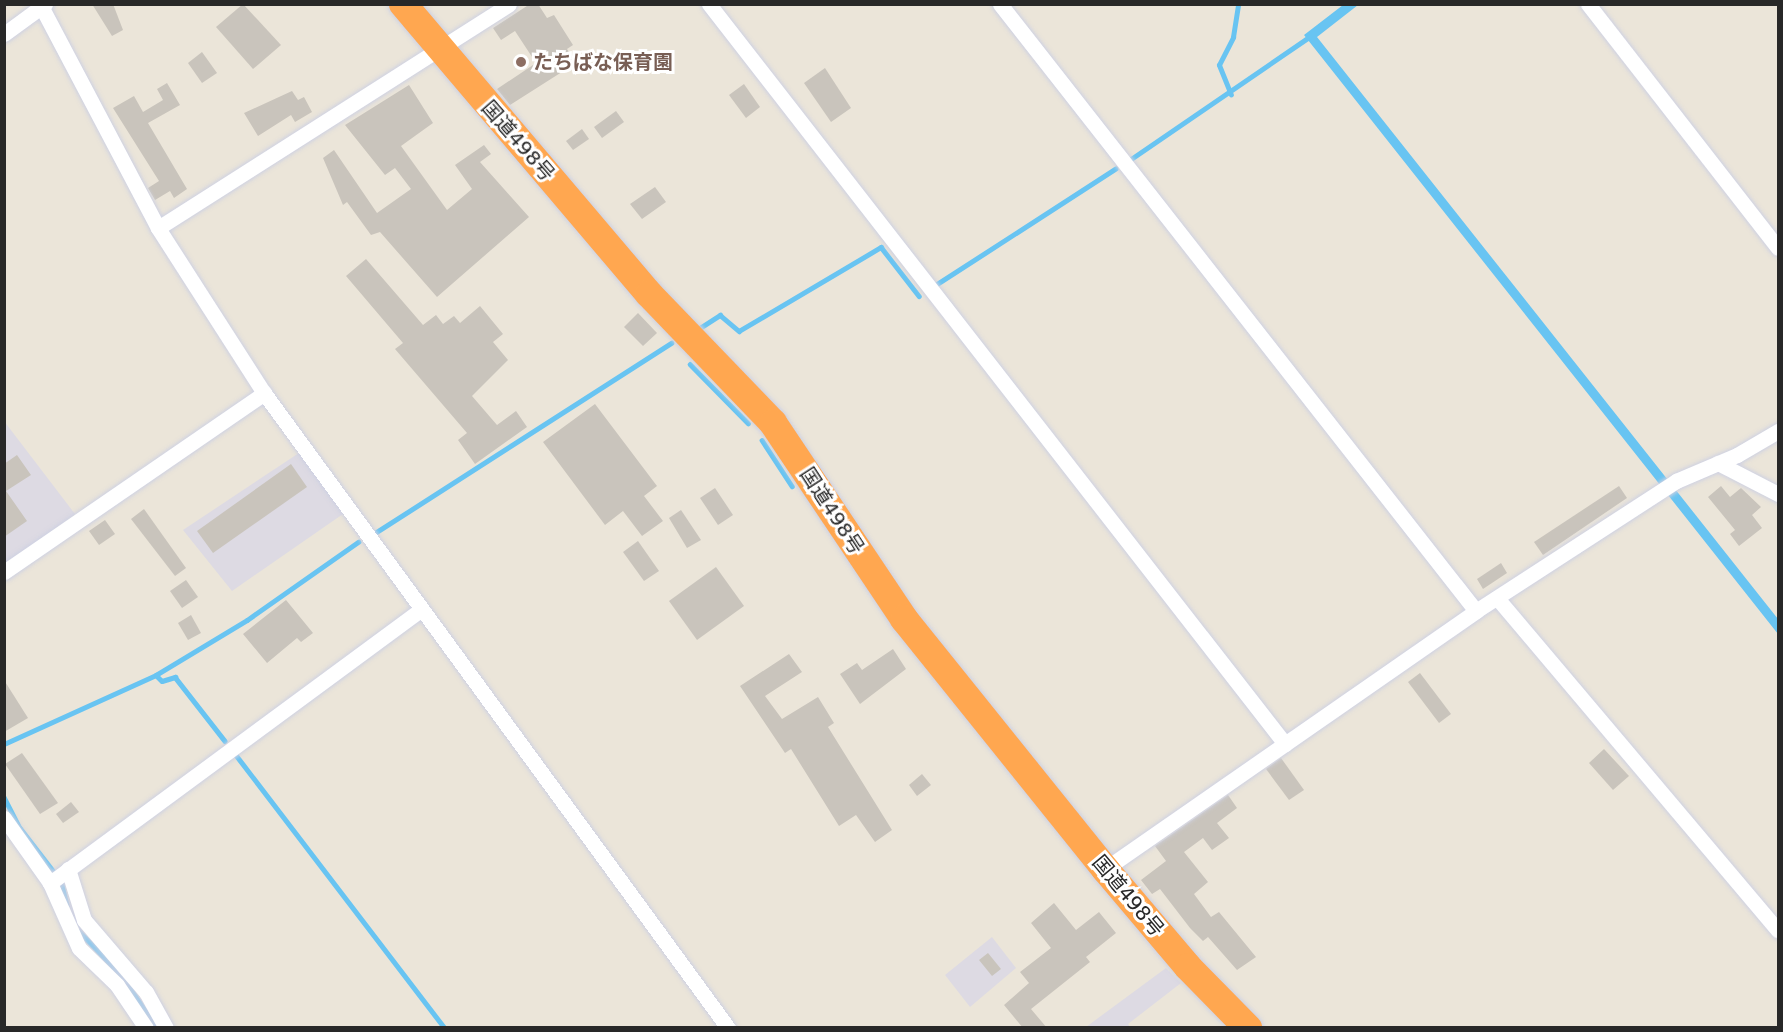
<!DOCTYPE html>
<meta charset="utf-8">
<style>
body{margin:0}
#map{position:relative;width:1783px;height:1032px;overflow:hidden;background:#ebe5d9;font-family:"DejaVu Sans","Noto Sans JP",sans-serif}
div>[style]{position:absolute}
[style*='--x']{left:calc(var(--x)*1px);top:calc(var(--y)*1px);width:calc(var(--w)*1px);rotate:calc(var(--a)*1deg)}
.industrial>*{inset:0;background:#dddae3}
.water>*{inset:0;background:#68c4f2}
.stream>*{height:4.5px;margin:-2.25px;padding:0 2.25px;transform-origin:2.25px;border-radius:2.25px;background:#68c4f2}
.building>*{inset:0;background:#c9c4bc}
.roads{filter:drop-shadow(0 0 2px #ced1e2) drop-shadow(0 0 2px #ced1e2)}
.street>*{height:15px;margin:-7.5px;padding:0 7.5px;transform-origin:7.5px;border-radius:7.5px;background:#fff}
.highway>*{height:28px;margin:-14px;padding:0 14px;transform-origin:14px;border-radius:14px;background:#ffa750}
.dots>*{width:16px;height:16px;translate:-50% -50%;box-sizing:border-box;border:3px solid #fff;border-radius:50%}
span{translate:-50% -50%;white-space:nowrap;text-align:center;line-height:1.15;-webkit-text-stroke:6px #fff;paint-order:stroke}
.education-label{font-size:20px;color:#785e54;font-weight:700}
.left{translate:0 -50%;text-align:left}
.street-label{font-size:20px;color:#282828}
.frame{position:absolute;inset:0;border:6px solid #282828;pointer-events:none}
</style>
<div id="map">
<div class="industrial">
<div style="clip-path:polygon(4px 421px,75px 514px,5px 565px,4px 565px)"></div>
<div style="clip-path:polygon(302px 451px,343px 514px,232px 591px,183px 530px)"></div>
<div style="clip-path:polygon(992px 937px,1016px 968px,970px 1007px,945px 975px)"></div>
<div style="clip-path:polygon(1166px 968px,1181px 983px,1128px 1024px,1130px 1027px,1086px 1027px)"></div>
</div>
<div class="water">
<div style="clip-path:polygon(1343px 5px,1358px 5px,1317px 37px,1778px 619px,1778px 634px,1304px 35px)"></div>
</div>
<div class="stream">
<div style="--x:1231;--y:95;--w:32;--a:-112"></div>
<div style="--x:1219;--y:65;--w:31;--a:-63"></div>
<div style="--x:1233;--y:37;--w:33;--a:-81"></div>
<div style="--x:1131;--y:159;--w:216;--a:-34.4"></div>
<div style="--x:934;--y:286;--w:216;--a:-32.9"></div>
<div style="--x:700;--y:328;--w:24;--a:-33"></div>
<div style="--x:720;--y:315;--w:25;--a:40"></div>
<div style="--x:739;--y:331;--w:165;--a:-30.6"></div>
<div style="--x:881;--y:247;--w:62;--a:52.2"></div>
<div style="--x:690;--y:364;--w:83;--a:45.5"></div>
<div style="--x:762;--y:440;--w:55;--a:56.9"></div>
<div style="--x:375;--y:533;--w:352;--a:-32.7"></div>
<div style="--x:156;--y:675;--w:8;--a:45"></div>
<div style="--x:162;--y:681;--w:14;--a:-17"></div>
<div style="--x:175;--y:677;--w:81;--a:52"></div>
<div style="--x:4;--y:744;--w:167;--a:-24.4"></div>
<div style="--x:156;--y:675;--w:106;--a:-31.1"></div>
<div style="--x:247;--y:620;--w:136;--a:-35.1"></div>
<div style="--x:236;--y:755;--w:344;--a:52.6"></div>
<div style="--x:4;--y:797;--w:35;--a:63"></div>
<div style="--x:20;--y:828;--w:67;--a:52.3"></div>
<div style="--x:61;--y:881;--w:25;--a:76"></div>
<div style="--x:79;--y:931;--w:61;--a:46.3"></div>
<div style="--x:121;--y:975;--w:64;--a:55.8"></div>
</div>
<div class="building">
<div style="clip-path:polygon(92px 4px,113px 4px,123px 30px,112px 36px)"></div>
<div style="clip-path:polygon(243px 4px,281px 45px,253px 69px,216px 27px)"></div>
<div style="clip-path:polygon(530px 4px,538px 4px,547px 18px,554px 15px,573px 45px,567px 49px,576px 63px,510px 105px,497px 89px,536px 63px,515px 31px,501px 40px,493px 28px)"></div>
<div style="clip-path:polygon(202px 52px,217px 73px,202px 83px,188px 63px)"></div>
<div style="clip-path:polygon(825px 68px,851px 108px,831px 122px,804px 83px)"></div>
<div style="clip-path:polygon(167px 83px,180px 105px,148px 123px,187px 189px,174px 198px,170px 191px,155px 200px,148px 188px,159px 181px,113px 108px,134px 96px,143px 112px,163px 100px,157px 89px)"></div>
<div style="clip-path:polygon(744px 84px,760px 107px,746px 118px,729px 95px)"></div>
<div style="clip-path:polygon(409px 85px,433px 123px,401px 146px,447px 210px,472px 189px,455px 165px,484px 145px,491px 154px,480px 162px,529px 217px,437px 297px,380px 232px,371px 235px,347px 202px,343px 205px,323px 158px,334px 150px,377px 213px,411px 189px,395px 168px,385px 175px,345px 125px)"></div>
<div style="clip-path:polygon(292px 91px,298px 100px,304px 97px,312px 112px,295px 122px,291px 115px,258px 136px,244px 113px)"></div>
<div style="clip-path:polygon(616px 111px,624px 122px,602px 138px,594px 127px)"></div>
<div style="clip-path:polygon(582px 129px,589px 139px,573px 150px,566px 141px)"></div>
<div style="clip-path:polygon(655px 187px,666px 202px,642px 219px,630px 204px)"></div>
<div style="clip-path:polygon(366px 259px,423px 325px,436px 315px,443px 324px,454px 316px,460px 323px,480px 306px,503px 334px,493px 342px,508px 360px,472px 396px,497px 425px,516px 411px,527px 427px,475px 464px,458px 440px,467px 433px,395px 349px,403px 343px,346px 276px)"></div>
<div style="clip-path:polygon(638px 313px,657px 333px,643px 346px,624px 327px)"></div>
<div style="clip-path:polygon(595px 404px,657px 486px,644px 496px,663px 521px,642px 536px,623px 511px,605px 525px,543px 442px)"></div>
<div style="clip-path:polygon(17px 455px,31px 475px,6px 491px,27px 521px,4px 537px,4px 464px)"></div>
<div style="clip-path:polygon(291px 464px,307px 487px,213px 553px,197px 531px)"></div>
<div style="clip-path:polygon(1619px 486px,1627px 498px,1543px 555px,1534px 542px)"></div>
<div style="clip-path:polygon(1721px 486px,1730px 497px,1741px 488px,1761px 507px,1752px 515px,1762px 528px,1739px 546px,1730px 534px,1735px 530px,1708px 497px)"></div>
<div style="clip-path:polygon(715px 488px,733px 515px,718px 525px,700px 498px)"></div>
<div style="clip-path:polygon(144px 509px,186px 568px,175px 576px,131px 519px)"></div>
<div style="clip-path:polygon(681px 510px,701px 540px,687px 548px,669px 518px)"></div>
<div style="clip-path:polygon(105px 520px,115px 534px,99px 545px,89px 531px)"></div>
<div style="clip-path:polygon(638px 541px,659px 571px,644px 581px,623px 552px)"></div>
<div style="clip-path:polygon(1501px 563px,1507px 573px,1483px 589px,1477px 579px)"></div>
<div style="clip-path:polygon(716px 567px,744px 606px,697px 640px,669px 601px)"></div>
<div style="clip-path:polygon(186px 580px,198px 597px,182px 608px,170px 591px)"></div>
<div style="clip-path:polygon(286px 600px,313px 633px,301px 642px,297px 638px,267px 663px,243px 634px)"></div>
<div style="clip-path:polygon(191px 615px,201px 633px,188px 640px,178px 623px)"></div>
<div style="clip-path:polygon(893px 649px,906px 669px,860px 704px,840px 674px,857px 663px,862px 670px)"></div>
<div style="clip-path:polygon(789px 654px,802px 672px,765px 696px,782px 719px,818px 697px,834px 723px,828px 727px,892px 830px,875px 842px,856px 815px,839px 826px,791px 749px,785px 753px,740px 686px)"></div>
<div style="clip-path:polygon(1420px 673px,1451px 714px,1439px 723px,1408px 682px)"></div>
<div style="clip-path:polygon(4px 680px,28px 718px,4px 732px)"></div>
<div style="clip-path:polygon(1604px 749px,1629px 776px,1613px 790px,1589px 763px)"></div>
<div style="clip-path:polygon(22px 753px,58px 803px,40px 814px,5px 764px)"></div>
<div style="clip-path:polygon(1281px 758px,1304px 790px,1289px 800px,1266px 769px)"></div>
<div style="clip-path:polygon(922px 774px,931px 785px,917px 796px,909px 785px)"></div>
<div style="clip-path:polygon(1228px 795px,1237px 808px,1217px 823px,1229px 838px,1212px 850px,1203px 838px,1184px 852px,1208px 882px,1194px 894px,1211px 917px,1219px 912px,1256px 957px,1237px 970px,1208px 937px,1203px 941px,1190px 928px,1160px 889px,1152px 894px,1141px 880px,1166px 861px,1155px 846px)"></div>
<div style="clip-path:polygon(71px 802px,79px 812px,63px 823px,56px 814px)"></div>
<div style="clip-path:polygon(1054px 903px,1076px 930px,1099px 912px,1116px 933px,1086px 957px,1090px 962px,1031px 1009px,1047px 1028px,1023px 1028px,1004px 1005px,1029px 983px,1020px 972px,1051px 948px,1031px 923px)"></div>
<div style="clip-path:polygon(988px 953px,1001px 969px,992px 976px,979px 960px)"></div>
</div>
<div class="roads">
<div class="street">
<div style="--x:709;--y:4;--w:938;--a:52.1"></div>
<div style="--x:1000;--y:4;--w:771;--a:51.9"></div>
<div style="--x:1588;--y:4;--w:309;--a:52.1"></div>
<div style="--x:41;--y:6;--w:251;--a:62.2"></div>
<div style="--x:158;--y:228;--w:196;--a:57.3"></div>
<div style="--x:264;--y:393;--w:786;--a:53.84"></div>
<div style="--x:4;--y:34;--w:51;--a:-36.2"></div>
<div style="--x:158;--y:228;--w:416;--a:-32.5"></div>
<div style="--x:1718;--y:463;--w:68;--a:27.3"></div>
<div style="--x:4;--y:572;--w:316;--a:-34.5"></div>
<div style="--x:1497;--y:598;--w:435;--a:49.8"></div>
<div style="--x:4;--y:818;--w:80;--a:54.7"></div>
<div style="--x:50;--y:883;--w:71;--a:66"></div>
<div style="--x:79;--y:948;--w:53;--a:44.2"></div>
<div style="--x:117;--y:985;--w:52;--a:56"></div>
<div style="--x:68;--y:869;--w:53;--a:72.6"></div>
<div style="--x:84;--y:920;--w:95;--a:49.3"></div>
<div style="--x:146;--y:992;--w:41;--a:60.9"></div>
<div style="--x:1105;--y:869;--w:452;--a:-34.8"></div>
<div style="--x:1476;--y:611;--w:239;--a:-33"></div>
<div style="--x:1676;--y:481;--w:66;--a:-23.1"></div>
<div style="--x:1737;--y:455;--w:48;--a:-30.3"></div>
<div style="--x:50;--y:883;--w:461;--a:-36.4"></div>
</div>
<div class="highway">
<div style="--x:403;--y:4;--w:380;--a:49.7"></div>
<div style="--x:649;--y:294;--w:179;--a:46.1"></div>
<div style="--x:773;--y:423;--w:236;--a:56.2"></div>
<div style="--x:904;--y:619;--w:321;--a:51.2"></div>
<div style="--x:1105;--y:869;--w:128;--a:49.7"></div>
<div style="--x:1188;--y:967;--w:86;--a:45.5"></div>
</div>
</div>
<div class="dots">
<div style="left:521px;top:62px;background:#8d6e63"></div>
</div>
<div class="education-label">
<span class="left" style="left:533px;top:62px">たちばな保育園</span>
</div>
<div class="street-label">
<span style="left:518px;top:141px;rotate:49deg">国道498号</span>
<span style="left:832px;top:511px;rotate:57deg">国道498号</span>
<span style="left:1128px;top:896px;rotate:50deg">国道498号</span>
</div>
<div class="frame"></div>
</div>
